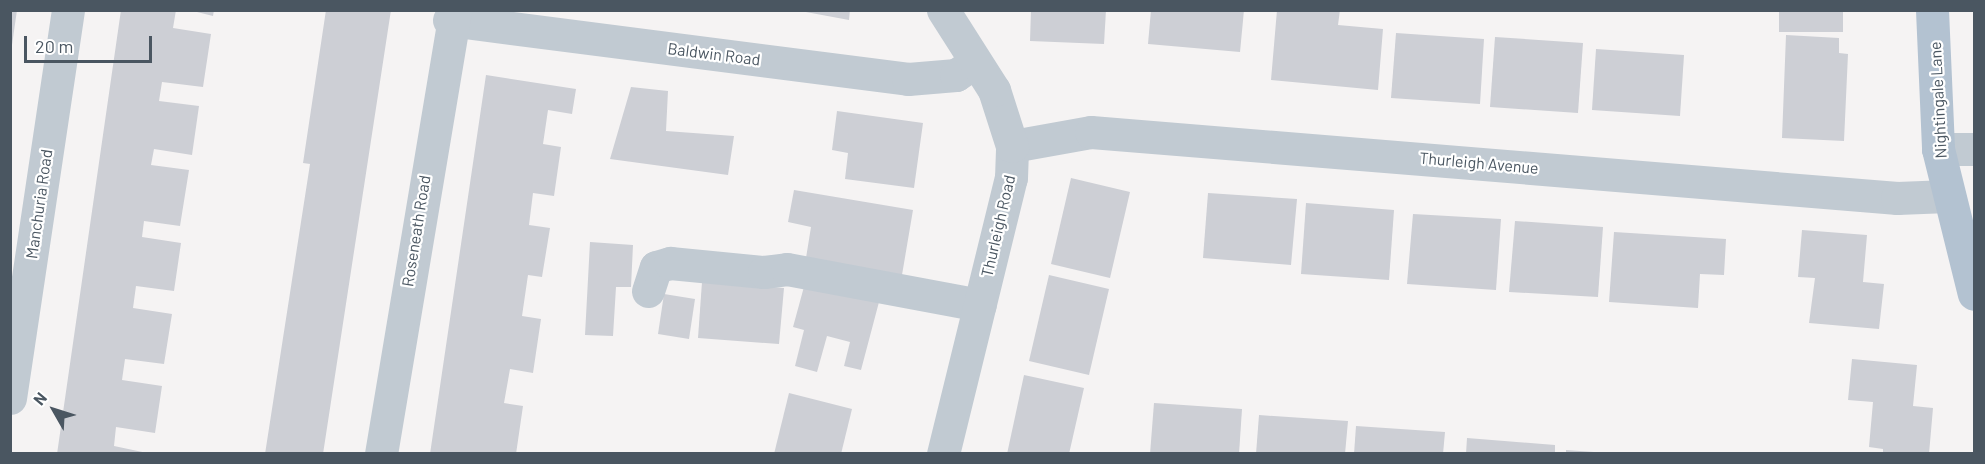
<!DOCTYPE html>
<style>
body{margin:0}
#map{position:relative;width:1985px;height:464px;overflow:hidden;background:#f5f3f3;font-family:Barlow,sans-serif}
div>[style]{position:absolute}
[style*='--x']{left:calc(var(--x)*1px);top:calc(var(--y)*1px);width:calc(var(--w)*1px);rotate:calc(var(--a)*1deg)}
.building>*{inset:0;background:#cdcfd5}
.minor>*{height:33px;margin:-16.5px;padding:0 16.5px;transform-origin:16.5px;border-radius:16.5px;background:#c1cad2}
.major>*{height:33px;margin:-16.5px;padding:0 16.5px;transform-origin:16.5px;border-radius:16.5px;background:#b3c2d1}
span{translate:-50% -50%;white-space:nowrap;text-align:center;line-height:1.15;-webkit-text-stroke:4.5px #fff;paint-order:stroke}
.street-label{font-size:16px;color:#4a5661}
.frame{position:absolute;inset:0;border:12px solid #4a5661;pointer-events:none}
.north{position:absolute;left:24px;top:380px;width:60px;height:60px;-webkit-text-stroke:4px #fff;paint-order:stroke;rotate:309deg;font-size:16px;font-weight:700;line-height:24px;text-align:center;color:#4a5661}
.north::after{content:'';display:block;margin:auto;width:21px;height:27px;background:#4a5661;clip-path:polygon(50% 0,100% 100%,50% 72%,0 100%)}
.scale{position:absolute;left:24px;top:36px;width:128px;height:27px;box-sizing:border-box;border:3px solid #4a5661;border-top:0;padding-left:8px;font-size:18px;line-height:21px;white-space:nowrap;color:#4a5661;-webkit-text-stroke:4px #fff;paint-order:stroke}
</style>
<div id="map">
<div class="building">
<div style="clip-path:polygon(10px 10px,17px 10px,12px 45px,10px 45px)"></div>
<div style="clip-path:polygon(121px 10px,176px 10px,173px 28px,211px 34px,203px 87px,162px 82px,159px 101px,199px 106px,192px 155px,154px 149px,151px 165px,189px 170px,180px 226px,144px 221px,142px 237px,181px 243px,174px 291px,136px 286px,133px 308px,172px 314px,164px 364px,125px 359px,122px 380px,162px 386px,155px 433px,116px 427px,114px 446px,152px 454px,57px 454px)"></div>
<div style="clip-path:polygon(189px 10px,214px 10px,213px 16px)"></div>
<div style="clip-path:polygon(326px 10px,391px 10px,323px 454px,265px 454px,310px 164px,303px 163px)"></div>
<div style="clip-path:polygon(795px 10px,850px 10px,849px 20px)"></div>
<div style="clip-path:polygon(1031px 10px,1106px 10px,1104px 44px,1030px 41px)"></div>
<div style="clip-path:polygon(1151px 10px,1244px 10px,1240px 52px,1148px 44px)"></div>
<div style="clip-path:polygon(1277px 10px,1340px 10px,1338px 25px,1383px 29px,1378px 90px,1271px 80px)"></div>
<div style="clip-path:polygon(1779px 10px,1843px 10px,1843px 32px,1779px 32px)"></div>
<div style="clip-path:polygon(1396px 33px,1484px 39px,1480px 104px,1391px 98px)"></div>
<div style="clip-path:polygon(1786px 35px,1839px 38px,1839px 53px,1848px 54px,1844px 141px,1782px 138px)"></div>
<div style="clip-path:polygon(1495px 37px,1583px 43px,1578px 113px,1490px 107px)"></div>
<div style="clip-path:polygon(1596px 49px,1684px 55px,1680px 116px,1592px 110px)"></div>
<div style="clip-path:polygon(486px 75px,576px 89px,572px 114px,548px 110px,543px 144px,561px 147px,554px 196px,533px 193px,529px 225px,550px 228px,542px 277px,528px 275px,522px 316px,541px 319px,533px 373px,510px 369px,504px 403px,523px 406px,516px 454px,430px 454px)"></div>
<div style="clip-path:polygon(631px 87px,668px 91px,666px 131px,734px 136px,728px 175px,610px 159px)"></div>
<div style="clip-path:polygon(837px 111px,923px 123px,914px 188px,845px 179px,848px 153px,832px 150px)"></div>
<div style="clip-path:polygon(1071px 178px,1130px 192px,1110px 278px,1051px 264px)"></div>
<div style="clip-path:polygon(794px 190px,913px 210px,902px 275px,806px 258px,811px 227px,788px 222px)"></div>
<div style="clip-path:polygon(1208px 193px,1297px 199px,1291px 265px,1203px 258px)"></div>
<div style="clip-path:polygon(1306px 203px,1394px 210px,1389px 280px,1301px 274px)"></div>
<div style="clip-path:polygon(1413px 214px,1501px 219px,1496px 290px,1407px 284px)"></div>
<div style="clip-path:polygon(1515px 221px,1603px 227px,1598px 297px,1509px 292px)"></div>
<div style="clip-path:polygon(1802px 230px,1867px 235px,1863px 282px,1884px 284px,1879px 329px,1809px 323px,1815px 278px,1798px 277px)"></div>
<div style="clip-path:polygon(1614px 232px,1726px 239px,1724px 275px,1700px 274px,1698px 308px,1609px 302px)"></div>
<div style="clip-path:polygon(590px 242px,633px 245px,631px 287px,616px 287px,613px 336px,585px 335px)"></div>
<div style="clip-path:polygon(1049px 275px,1109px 289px,1089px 375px,1029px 361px)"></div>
<div style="clip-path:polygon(702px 282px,784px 288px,779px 344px,698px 338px)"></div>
<div style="clip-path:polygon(805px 283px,879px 302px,861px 370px,844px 366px,850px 342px,827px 336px,817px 372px,795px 366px,804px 330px,793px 327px)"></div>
<div style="clip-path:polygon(664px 294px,695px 299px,689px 339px,658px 334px)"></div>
<div style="clip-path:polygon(1852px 359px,1917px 365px,1913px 406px,1933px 408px,1929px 454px,1883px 454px,1883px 449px,1869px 447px,1873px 402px,1848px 400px)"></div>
<div style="clip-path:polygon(1024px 375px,1084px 388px,1069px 454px,1007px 454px)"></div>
<div style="clip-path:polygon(789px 393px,852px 409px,841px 454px,774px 454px)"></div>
<div style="clip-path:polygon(1154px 403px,1242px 409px,1239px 454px,1150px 454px)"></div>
<div style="clip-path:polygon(1259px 415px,1348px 421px,1345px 454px,1256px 454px)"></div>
<div style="clip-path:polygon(1356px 426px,1445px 432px,1443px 454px,1354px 454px)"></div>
<div style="clip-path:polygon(1467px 438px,1555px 445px,1555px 454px,1466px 454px)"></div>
<div style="clip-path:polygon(1566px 450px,1594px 452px,1594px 454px,1566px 454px)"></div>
</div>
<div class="minor">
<div style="--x:449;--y:20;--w:463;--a:7.3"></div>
<div style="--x:908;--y:79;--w:48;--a:-4.8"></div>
<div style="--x:956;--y:75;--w:23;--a:-34"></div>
<div style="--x:1012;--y:146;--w:80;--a:-10"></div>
<div style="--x:1091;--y:132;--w:809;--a:4.68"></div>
<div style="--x:1897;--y:198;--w:51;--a:-2.2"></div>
<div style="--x:1938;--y:149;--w:36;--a:0"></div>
<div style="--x:648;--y:291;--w:25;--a:-72"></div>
<div style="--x:656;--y:267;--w:15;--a:-16"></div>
<div style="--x:670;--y:263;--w:94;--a:5.5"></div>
<div style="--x:764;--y:272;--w:23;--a:-7"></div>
<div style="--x:787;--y:269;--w:196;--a:10.6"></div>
<div style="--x:10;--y:398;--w:392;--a:-81.5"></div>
<div style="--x:381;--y:454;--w:450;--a:-80.5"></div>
<div style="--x:943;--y:454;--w:284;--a:-76.2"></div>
<div style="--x:1011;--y:178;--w:32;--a:-88"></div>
<div style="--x:1012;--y:146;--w:59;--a:-107.8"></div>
<div style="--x:994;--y:90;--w:95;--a:-122.5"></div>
</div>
<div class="major">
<div style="--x:1932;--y:10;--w:139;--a:87.5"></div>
<div style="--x:1938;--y:149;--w:149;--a:76.1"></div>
</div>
<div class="street-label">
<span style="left:714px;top:54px;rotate:7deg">Baldwin Road</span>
<span style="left:1938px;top:100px;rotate:-93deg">Nightingale Lane</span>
<span style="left:1479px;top:163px;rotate:5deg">Thurleigh Avenue</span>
<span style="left:39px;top:204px;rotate:-82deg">Manchuria Road</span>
<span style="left:998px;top:226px;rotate:-77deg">Thurleigh Road</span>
<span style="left:416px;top:231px;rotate:-81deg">Roseneath Road</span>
</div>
<div class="frame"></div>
<div class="north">N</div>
<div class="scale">20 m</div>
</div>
